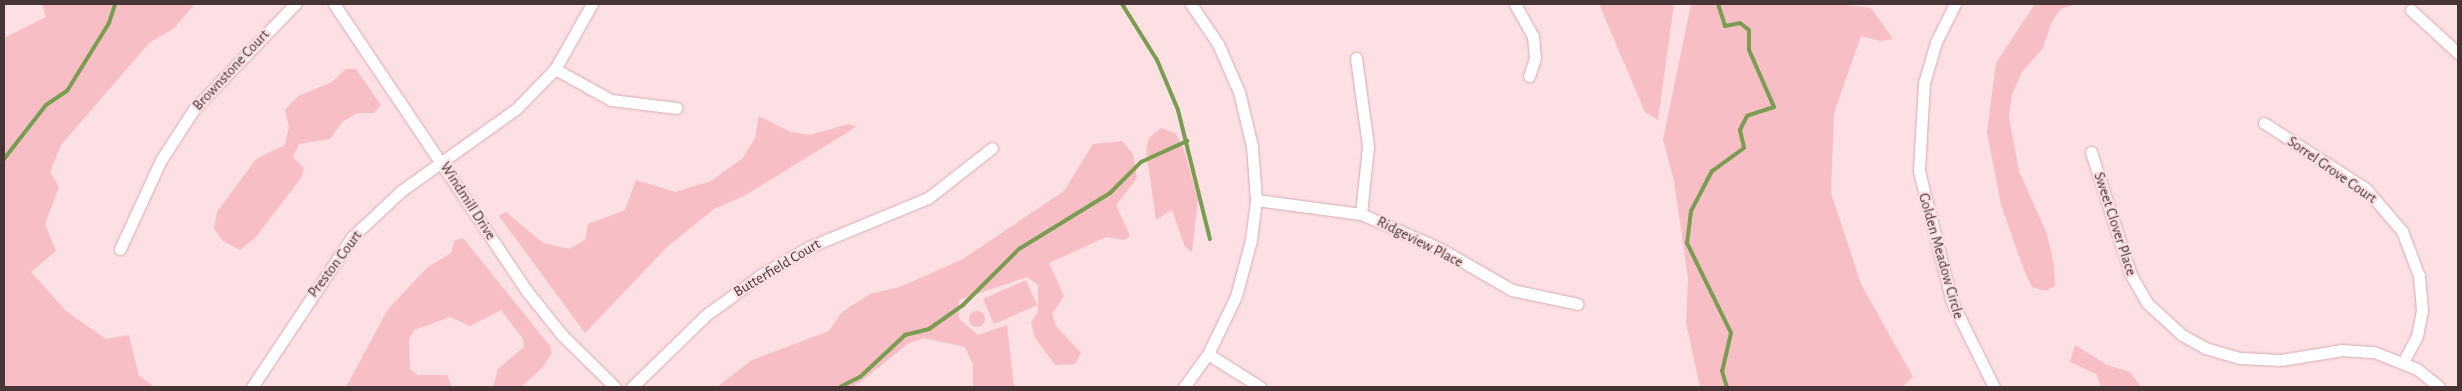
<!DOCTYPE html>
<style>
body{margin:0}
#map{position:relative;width:2462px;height:391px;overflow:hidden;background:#fce0e3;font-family:"Alegreya Sans",sans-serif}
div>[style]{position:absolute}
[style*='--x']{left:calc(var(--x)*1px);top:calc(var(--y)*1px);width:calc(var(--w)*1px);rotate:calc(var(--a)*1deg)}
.green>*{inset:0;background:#f8bec6}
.round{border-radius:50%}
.stream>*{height:4px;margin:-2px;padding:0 2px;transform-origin:2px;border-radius:2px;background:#7a9d51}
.roads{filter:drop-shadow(0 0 1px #d7abb1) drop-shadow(0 0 1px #d7abb1)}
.minor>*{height:11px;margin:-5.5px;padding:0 5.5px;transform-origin:5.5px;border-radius:5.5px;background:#fff}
span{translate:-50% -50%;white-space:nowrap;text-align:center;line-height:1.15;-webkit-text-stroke:4.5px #fce0e3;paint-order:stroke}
.street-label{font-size:15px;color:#463436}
.frame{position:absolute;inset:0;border:5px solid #463436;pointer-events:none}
</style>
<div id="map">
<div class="green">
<div style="clip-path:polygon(42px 4px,195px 4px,173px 29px,150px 42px,61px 145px,50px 172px,59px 187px,45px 224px,56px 251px,31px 272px,67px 312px,106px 339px,129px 335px,139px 376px,155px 387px,4px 387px,4px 38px,46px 17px)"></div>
<div style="clip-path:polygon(1599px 4px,1674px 4px,1658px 120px,1645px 112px)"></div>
<div style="clip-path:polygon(1691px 4px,1840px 4px,1871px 8px,1893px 39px,1880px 41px,1861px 36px,1834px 113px,1831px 193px,1861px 284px,1913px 377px,1902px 387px,1700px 387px,1686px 323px,1688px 278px,1674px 181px,1663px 140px)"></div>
<div style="clip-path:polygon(2035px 4px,2077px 4px,2061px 9px,2052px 21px,2043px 48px,2022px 72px,2012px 94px,2009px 117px,2019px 171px,2047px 234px,2054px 265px,2055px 286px,2045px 291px,2032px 287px,2024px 270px,2001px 205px,1987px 132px,1996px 63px)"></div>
<div style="clip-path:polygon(346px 69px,356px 69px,381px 105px,374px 113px,357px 113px,342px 122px,330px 139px,299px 144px,293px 157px,304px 168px,301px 178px,255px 238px,240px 250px,223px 241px,214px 229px,217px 212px,256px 159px,285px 145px,289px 127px,285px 110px,298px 96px,332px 82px)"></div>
<div style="clip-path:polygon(759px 116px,791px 132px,810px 135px,849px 124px,856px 127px,746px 195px,714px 209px,667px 247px,585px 333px,499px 216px,506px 212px,543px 243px,569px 249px,585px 240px,588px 224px,625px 210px,636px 180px,675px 192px,711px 181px,743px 158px,755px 138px)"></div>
<div style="clip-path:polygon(1161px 128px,1175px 133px,1184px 150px,1198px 199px,1192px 252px,1185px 247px,1172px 210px,1156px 220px,1146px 150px,1149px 138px)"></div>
<div style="clip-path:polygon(1122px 141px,1133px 154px,1137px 178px,1116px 205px,1130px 236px,1124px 240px,1106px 237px,1049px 263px,1064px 296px,1052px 314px,1056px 326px,1081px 353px,1075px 364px,1055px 365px,1035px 338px,1031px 322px,1038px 312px,1038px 285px,1027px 277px,959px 300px,959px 319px,978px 335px,1007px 325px,1014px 387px,973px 387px,973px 365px,965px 347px,924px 338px,909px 343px,854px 387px,717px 387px,752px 360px,829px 331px,842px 312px,870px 294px,900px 287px,963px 259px,1064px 191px,1093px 144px)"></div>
<div style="clip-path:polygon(463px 238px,550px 346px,552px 353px,542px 368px,521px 387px,493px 387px,498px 369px,524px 347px,523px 339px,501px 310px,470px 326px,450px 317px,414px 330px,409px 340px,410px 369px,418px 375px,447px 375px,452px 387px,346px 387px,388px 309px,428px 267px,451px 253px,454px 241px)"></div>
<div style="clip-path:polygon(1026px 280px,1037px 305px,994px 324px,983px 299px)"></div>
<div class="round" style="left:969px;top:311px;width:16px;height:16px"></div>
<div style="clip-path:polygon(2075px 345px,2107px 365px,2130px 372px,2141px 387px,2101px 387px,2096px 374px,2070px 362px)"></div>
</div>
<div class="stream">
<div style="--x:1122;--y:4;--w:66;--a:58"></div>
<div style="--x:1157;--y:60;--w:54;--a:67.2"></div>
<div style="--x:1178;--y:110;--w:133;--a:76.1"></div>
<div style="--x:1718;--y:4;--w:23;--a:72"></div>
<div style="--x:1725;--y:26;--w:15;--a:-11"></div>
<div style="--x:1740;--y:23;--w:11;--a:38"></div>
<div style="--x:1749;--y:30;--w:20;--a:90"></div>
<div style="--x:1749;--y:50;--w:62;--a:66.3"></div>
<div style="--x:1774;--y:107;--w:28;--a:162"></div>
<div style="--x:1747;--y:116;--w:16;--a:117"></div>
<div style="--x:1740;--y:130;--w:18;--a:77"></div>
<div style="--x:1744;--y:148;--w:39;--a:144"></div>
<div style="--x:1712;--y:171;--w:45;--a:117.7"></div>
<div style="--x:1691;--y:211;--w:32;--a:97"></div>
<div style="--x:1687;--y:243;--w:100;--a:63.9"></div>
<div style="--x:1731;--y:333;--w:39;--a:103"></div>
<div style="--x:1722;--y:371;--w:17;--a:73"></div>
<div style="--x:4;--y:159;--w:68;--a:-52.1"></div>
<div style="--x:46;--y:105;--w:25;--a:-34"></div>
<div style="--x:67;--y:91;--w:80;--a:-58.3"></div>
<div style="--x:109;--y:23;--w:20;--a:-72"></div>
<div style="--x:840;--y:387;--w:22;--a:-27"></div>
<div style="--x:860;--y:377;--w:62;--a:-43"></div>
<div style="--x:905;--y:335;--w:25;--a:-14"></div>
<div style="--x:929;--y:329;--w:42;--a:-35.2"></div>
<div style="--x:963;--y:305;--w:79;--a:-45"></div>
<div style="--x:1019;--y:249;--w:107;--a:-31.6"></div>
<div style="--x:1110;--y:193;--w:44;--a:-45"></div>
<div style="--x:1141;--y:162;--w:51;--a:-24.5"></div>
</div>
<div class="roads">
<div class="minor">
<div style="--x:334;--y:4;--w:344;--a:56.1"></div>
<div style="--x:526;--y:290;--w:58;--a:51.3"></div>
<div style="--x:562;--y:335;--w:74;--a:44.5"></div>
<div style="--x:1515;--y:4;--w:37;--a:61"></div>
<div style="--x:1533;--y:36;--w:22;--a:85"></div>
<div style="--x:1535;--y:58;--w:19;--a:108"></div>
<div style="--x:1955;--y:4;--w:42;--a:116.6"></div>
<div style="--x:1936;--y:42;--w:43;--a:106.3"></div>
<div style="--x:1924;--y:83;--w:88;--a:93.3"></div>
<div style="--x:1919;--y:171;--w:135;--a:75.9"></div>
<div style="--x:1952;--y:302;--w:95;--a:63.7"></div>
<div style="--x:2411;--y:10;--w:64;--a:42.5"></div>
<div style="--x:1356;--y:58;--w:89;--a:82.2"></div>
<div style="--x:1368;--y:146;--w:68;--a:95.9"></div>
<div style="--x:555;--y:69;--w:64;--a:29"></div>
<div style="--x:611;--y:100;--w:66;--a:6.9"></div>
<div style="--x:2264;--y:123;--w:121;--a:32.9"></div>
<div style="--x:2366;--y:189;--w:55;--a:49.4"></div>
<div style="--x:2402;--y:231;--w:48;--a:69.3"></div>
<div style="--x:2419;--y:276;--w:34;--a:85"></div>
<div style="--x:2422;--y:310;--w:26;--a:101"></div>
<div style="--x:2417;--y:336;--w:30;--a:118"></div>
<div style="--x:2091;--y:152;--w:129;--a:72"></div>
<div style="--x:2131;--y:275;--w:32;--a:60"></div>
<div style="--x:2147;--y:303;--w:47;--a:42.4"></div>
<div style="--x:2182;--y:335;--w:26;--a:29"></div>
<div style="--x:2205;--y:348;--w:37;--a:16"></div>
<div style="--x:2241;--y:358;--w:40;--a:2.9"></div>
<div style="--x:2281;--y:360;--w:62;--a:-9.3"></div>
<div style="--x:2342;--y:350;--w:32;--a:4"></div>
<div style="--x:2374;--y:352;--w:46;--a:21.6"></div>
<div style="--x:2417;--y:369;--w:28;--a:39"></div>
<div style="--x:1256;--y:200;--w:106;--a:7.6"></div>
<div style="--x:1361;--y:214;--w:85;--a:23.6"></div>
<div style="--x:1439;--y:248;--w:84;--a:29.9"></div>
<div style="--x:1512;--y:290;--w:67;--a:12"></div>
<div style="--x:120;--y:249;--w:98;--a:-65.3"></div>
<div style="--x:161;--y:160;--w:61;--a:-57.1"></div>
<div style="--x:194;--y:109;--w:146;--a:-46.1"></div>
<div style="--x:1208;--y:354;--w:62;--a:32.4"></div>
<div style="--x:252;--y:387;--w:180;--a:-56.3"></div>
<div style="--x:352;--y:237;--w:67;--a:-43.2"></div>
<div style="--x:401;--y:191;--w:141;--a:-35.5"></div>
<div style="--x:516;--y:109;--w:56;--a:-45.7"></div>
<div style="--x:555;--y:69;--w:75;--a:-60.4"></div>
<div style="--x:632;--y:387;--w:103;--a:-44.2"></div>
<div style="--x:706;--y:315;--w:68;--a:-36"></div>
<div style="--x:761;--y:275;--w:56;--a:-30.3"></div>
<div style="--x:809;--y:247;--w:129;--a:-22.4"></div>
<div style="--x:928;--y:198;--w:81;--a:-38"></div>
<div style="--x:1184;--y:387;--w:41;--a:-54"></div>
<div style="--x:1208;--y:354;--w:64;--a:-64.2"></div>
<div style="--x:1236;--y:296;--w:58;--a:-75"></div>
<div style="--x:1251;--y:240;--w:40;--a:-82.9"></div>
<div style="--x:1256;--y:200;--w:54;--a:-94.2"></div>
<div style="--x:1252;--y:146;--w:56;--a:-103.5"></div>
<div style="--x:1239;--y:92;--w:52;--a:-113.6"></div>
<div style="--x:1218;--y:44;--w:48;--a:-124"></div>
</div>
</div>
<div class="street-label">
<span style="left:231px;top:70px;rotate:-47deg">Brownstone Court</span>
<span style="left:2332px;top:170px;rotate:35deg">Sorrel Grove Court</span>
<span style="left:468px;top:201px;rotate:57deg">Windmill Drive</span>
<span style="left:2115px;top:224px;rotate:72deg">Sweet Clover Place</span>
<span style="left:1420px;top:242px;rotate:27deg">Ridgeview Place</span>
<span style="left:1941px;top:256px;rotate:74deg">Golden Meadow Circle</span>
<span style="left:335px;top:264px;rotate:-53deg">Preston Court</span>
<span style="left:777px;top:268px;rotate:-31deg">Butterfield Court</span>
</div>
<div class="frame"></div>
</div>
